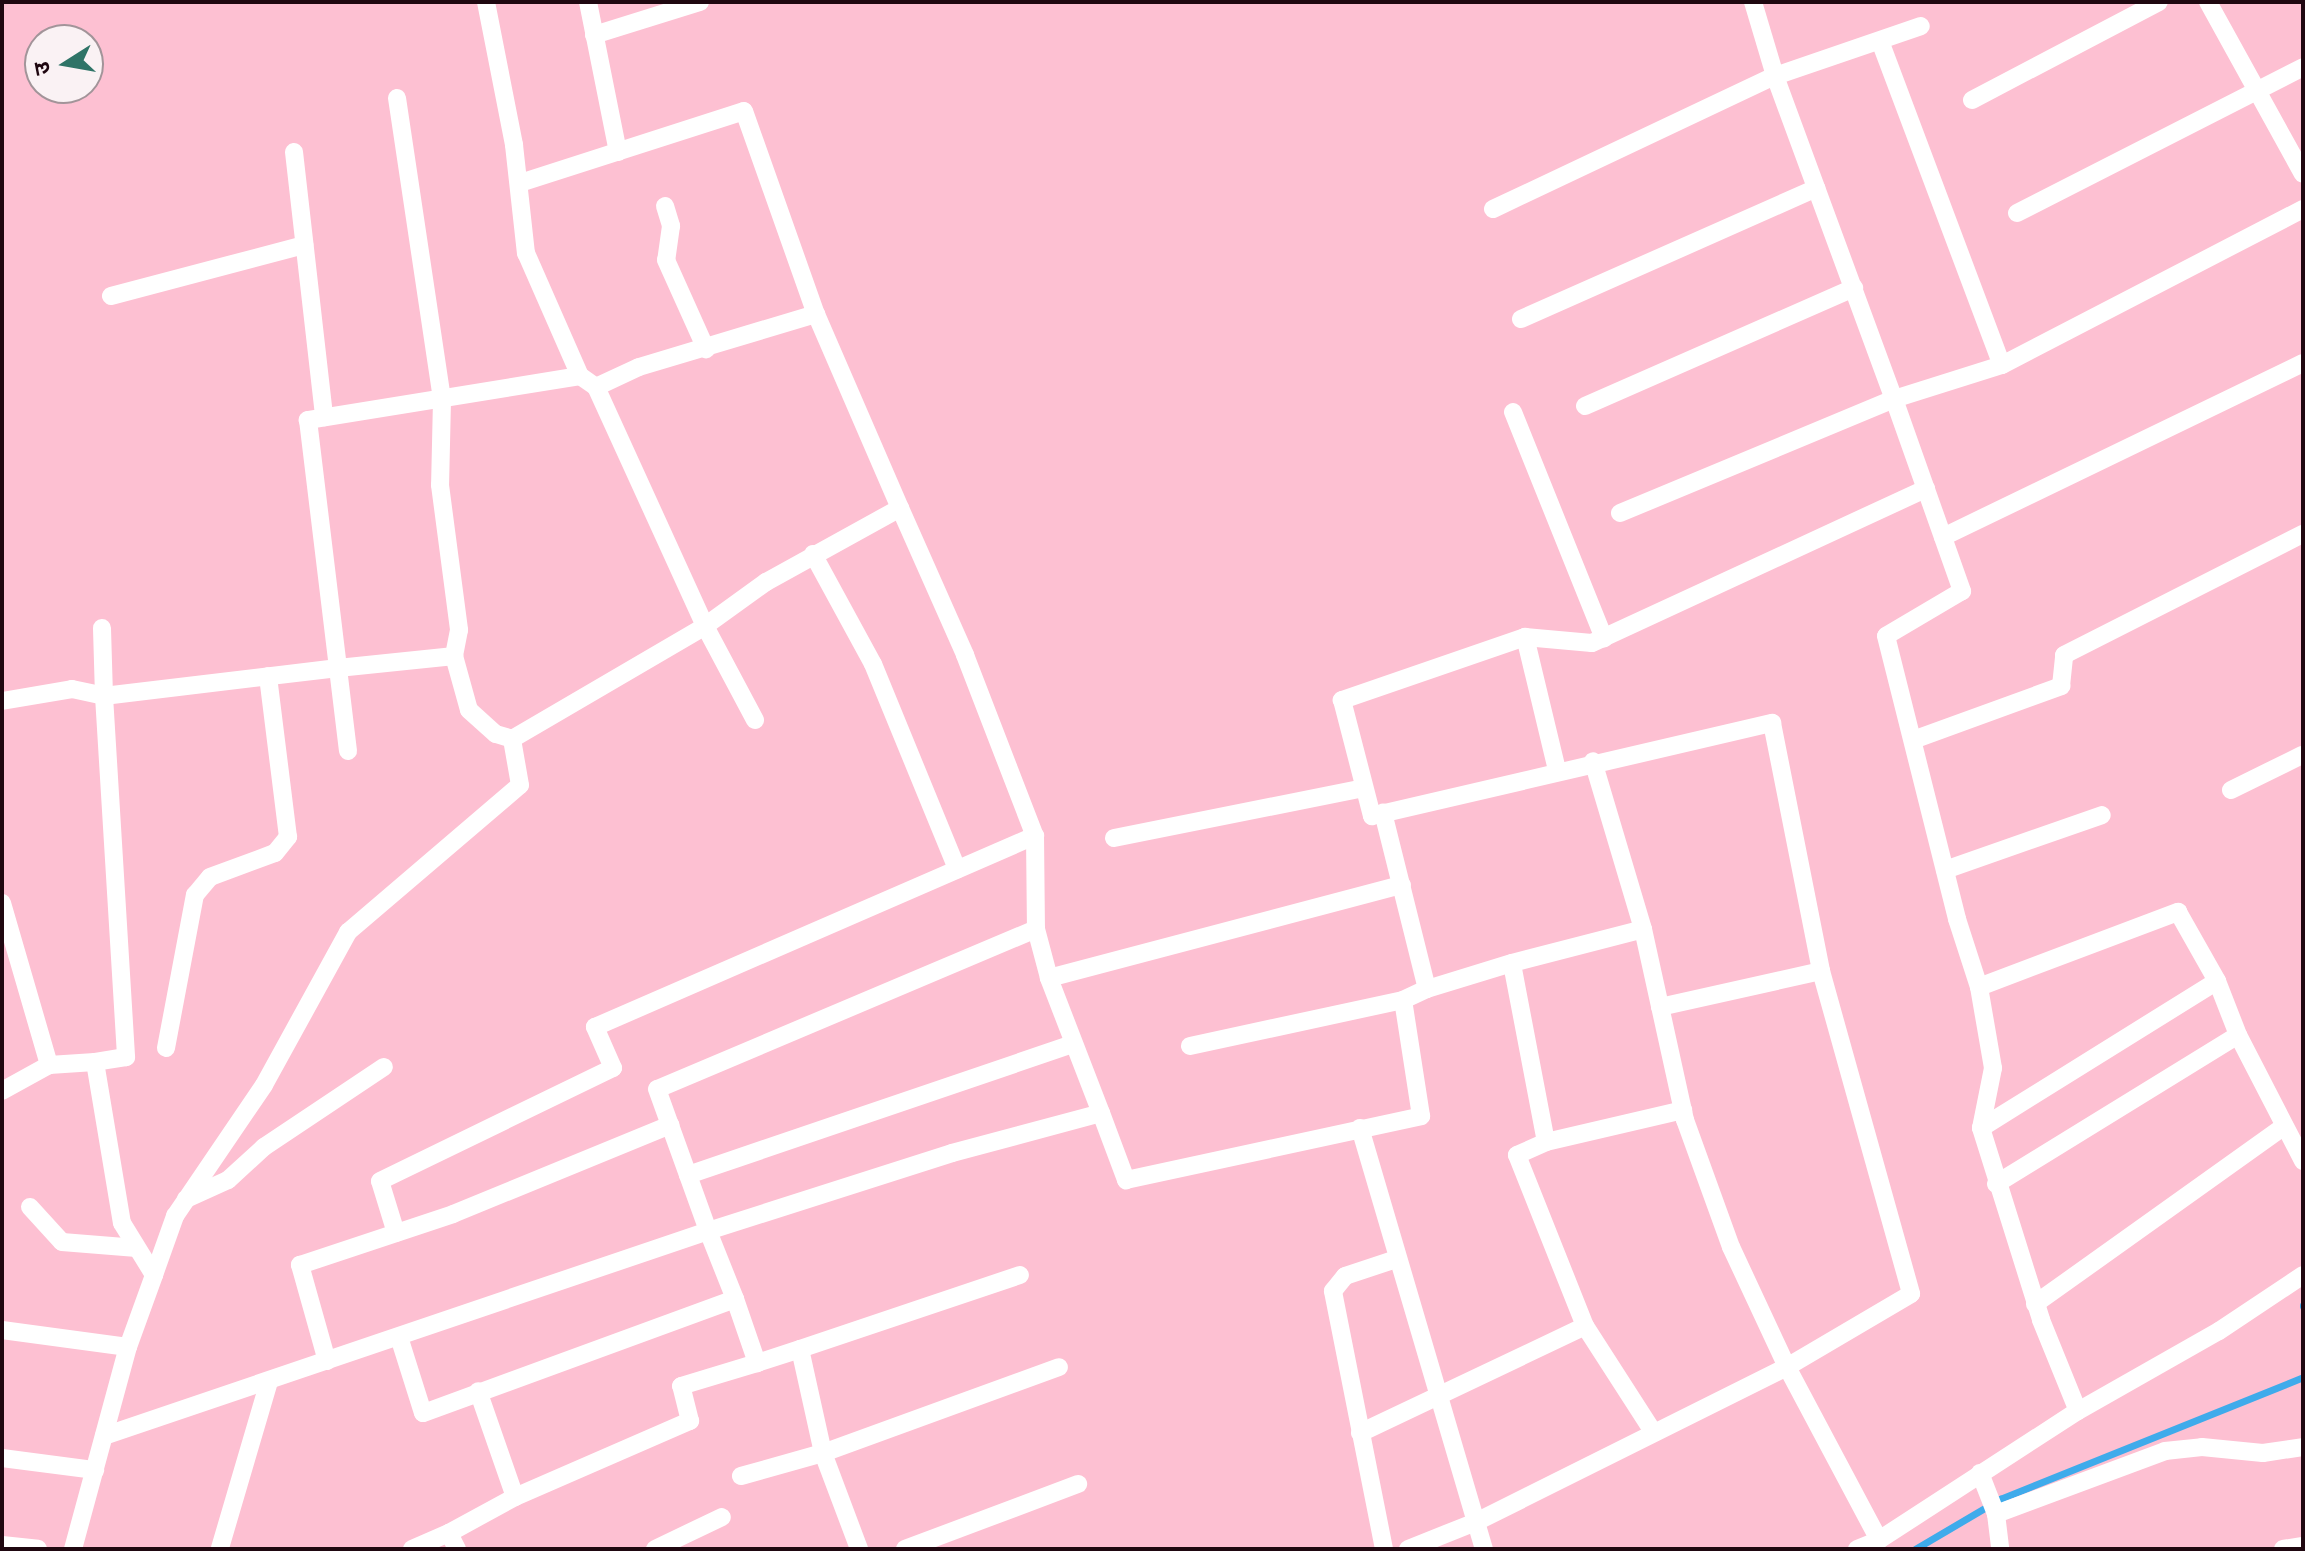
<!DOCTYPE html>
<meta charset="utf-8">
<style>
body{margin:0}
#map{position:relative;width:2305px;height:1551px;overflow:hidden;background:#fdc0d2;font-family:"Fira Sans","Noto Sans Devanagari",sans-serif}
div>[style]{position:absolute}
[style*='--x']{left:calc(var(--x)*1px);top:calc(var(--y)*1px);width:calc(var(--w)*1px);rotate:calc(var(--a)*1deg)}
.stream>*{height:7px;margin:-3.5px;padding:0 3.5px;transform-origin:3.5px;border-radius:3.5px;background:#3fabeb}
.minor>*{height:18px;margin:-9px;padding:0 9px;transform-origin:9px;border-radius:9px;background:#fff}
span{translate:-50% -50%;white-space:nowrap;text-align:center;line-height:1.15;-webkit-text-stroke:7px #faf2f4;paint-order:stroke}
.frame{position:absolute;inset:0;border:4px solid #1f0710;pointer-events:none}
.north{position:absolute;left:24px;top:24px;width:80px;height:80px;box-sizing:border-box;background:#faf2f4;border:2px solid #a29499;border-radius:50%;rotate:259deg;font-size:22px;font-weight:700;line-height:32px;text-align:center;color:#1f0710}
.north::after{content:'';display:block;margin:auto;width:28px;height:36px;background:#2f7467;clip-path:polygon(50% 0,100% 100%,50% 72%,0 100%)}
</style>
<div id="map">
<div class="stream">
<div style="--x:2303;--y:1305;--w:1;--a:90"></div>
<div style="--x:1915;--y:1549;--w:99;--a:-30.5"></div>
<div style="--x:2000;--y:1499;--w:327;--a:-21.9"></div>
</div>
<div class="minor">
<div style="--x:486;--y:2;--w:146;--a:78.9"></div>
<div style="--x:514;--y:145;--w:109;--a:83.7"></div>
<div style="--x:526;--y:253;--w:134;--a:66.3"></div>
<div style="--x:588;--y:2;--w:153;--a:78.7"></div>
<div style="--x:1753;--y:2;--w:77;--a:73.4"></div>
<div style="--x:1775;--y:76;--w:344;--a:69.8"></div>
<div style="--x:1894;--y:399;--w:113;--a:-17.5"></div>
<div style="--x:2002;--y:365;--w:339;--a:-27.4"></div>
<div style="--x:2208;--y:2;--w:196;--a:61.1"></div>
<div style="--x:594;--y:35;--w:111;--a:-17.3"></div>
<div style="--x:1880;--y:41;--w:346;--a:69.4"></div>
<div style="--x:397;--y:98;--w:305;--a:81.5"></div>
<div style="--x:442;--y:400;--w:85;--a:91.3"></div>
<div style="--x:440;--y:485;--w:146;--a:82.5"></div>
<div style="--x:459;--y:630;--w:26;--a:101"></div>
<div style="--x:1972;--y:100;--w:211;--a:-27.7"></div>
<div style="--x:294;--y:152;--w:267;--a:83.5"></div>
<div style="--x:520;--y:183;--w:235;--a:-17.8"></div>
<div style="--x:744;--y:111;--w:215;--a:70.5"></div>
<div style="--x:816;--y:314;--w:211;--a:66.6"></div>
<div style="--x:665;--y:206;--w:21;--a:73"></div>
<div style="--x:671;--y:226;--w:34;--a:98"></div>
<div style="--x:666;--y:260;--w:98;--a:65.8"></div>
<div style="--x:1493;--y:209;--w:312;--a:-25.3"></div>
<div style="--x:1775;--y:76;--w:154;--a:-18.9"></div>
<div style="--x:2017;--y:213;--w:321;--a:-27"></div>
<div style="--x:111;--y:296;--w:200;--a:-14.8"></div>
<div style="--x:1521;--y:319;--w:323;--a:-23.9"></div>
<div style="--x:596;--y:387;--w:47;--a:-24.9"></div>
<div style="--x:639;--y:367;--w:185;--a:-16.7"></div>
<div style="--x:1585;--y:406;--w:294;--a:-23.7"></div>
<div style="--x:1513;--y:412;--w:244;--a:68.1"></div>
<div style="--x:1620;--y:513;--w:297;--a:-22.6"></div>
<div style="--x:1894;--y:399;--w:204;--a:70.5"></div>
<div style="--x:1962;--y:591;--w:88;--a:149.4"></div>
<div style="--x:1886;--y:636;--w:292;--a:75.9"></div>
<div style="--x:1957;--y:919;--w:71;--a:72.1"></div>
<div style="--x:1979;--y:987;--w:82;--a:80.2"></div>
<div style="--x:1993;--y:1068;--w:61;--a:101.3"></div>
<div style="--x:1981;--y:1128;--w:201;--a:72.6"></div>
<div style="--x:2041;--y:1320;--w:98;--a:67.9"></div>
<div style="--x:1943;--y:537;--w:400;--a:-25.8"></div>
<div style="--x:813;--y:554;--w:125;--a:61.4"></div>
<div style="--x:873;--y:664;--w:222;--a:67.7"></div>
<div style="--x:1525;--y:637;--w:194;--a:161"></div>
<div style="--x:1342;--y:700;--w:120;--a:75.5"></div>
<div style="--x:1372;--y:816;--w:411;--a:-13.1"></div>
<div style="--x:1772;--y:723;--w:253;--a:78.8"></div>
<div style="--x:1821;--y:971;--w:335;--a:74.4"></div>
<div style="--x:1911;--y:1294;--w:144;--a:149.5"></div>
<div style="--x:1787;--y:1367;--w:196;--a:62"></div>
<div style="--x:2;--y:701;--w:71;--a:-9.7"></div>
<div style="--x:72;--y:689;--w:33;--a:12"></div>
<div style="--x:104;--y:696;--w:68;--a:-91.7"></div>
<div style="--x:755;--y:720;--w:106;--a:-118"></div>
<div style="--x:705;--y:626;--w:75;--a:-35.8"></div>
<div style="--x:766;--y:582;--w:153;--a:-28.9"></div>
<div style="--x:900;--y:508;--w:161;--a:66.1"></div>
<div style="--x:965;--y:655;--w:194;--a:68.9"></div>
<div style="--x:1035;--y:836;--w:93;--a:89.4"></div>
<div style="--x:1036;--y:929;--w:51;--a:75.1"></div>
<div style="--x:1913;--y:740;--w:158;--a:-20"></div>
<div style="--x:2061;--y:686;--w:31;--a:-84"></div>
<div style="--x:2064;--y:655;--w:268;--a:-26.9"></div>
<div style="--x:348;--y:751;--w:84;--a:-96.9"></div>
<div style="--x:338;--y:668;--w:117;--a:-5.9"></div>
<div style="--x:454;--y:656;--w:56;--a:74.5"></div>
<div style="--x:469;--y:710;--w:36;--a:42"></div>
<div style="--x:496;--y:734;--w:17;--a:17"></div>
<div style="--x:1557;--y:770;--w:137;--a:-103.5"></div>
<div style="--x:1525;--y:637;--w:67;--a:5.1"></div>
<div style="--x:1592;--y:643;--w:368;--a:-24.8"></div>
<div style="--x:2231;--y:790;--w:79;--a:-26.2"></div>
<div style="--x:1114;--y:838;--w:255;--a:-11.3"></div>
<div style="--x:1945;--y:870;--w:166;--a:-19.3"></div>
<div style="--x:2;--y:903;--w:169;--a:73.8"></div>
<div style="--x:1036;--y:929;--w:411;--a:157.1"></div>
<div style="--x:657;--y:1089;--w:151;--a:70.2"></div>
<div style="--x:708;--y:1231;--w:256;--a:-17.7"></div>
<div style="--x:952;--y:1153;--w:154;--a:-15"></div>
<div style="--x:1101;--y:1113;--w:72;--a:69.5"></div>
<div style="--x:1126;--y:1180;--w:302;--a:-12.2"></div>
<div style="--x:1421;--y:1116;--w:117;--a:-98.8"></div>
<div style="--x:1403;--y:1000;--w:26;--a:-25"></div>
<div style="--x:1427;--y:989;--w:182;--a:-104"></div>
<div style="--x:1979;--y:987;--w:213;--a:-20.7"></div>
<div style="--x:2178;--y:912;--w:79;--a:60.5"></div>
<div style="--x:1427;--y:989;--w:89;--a:-17"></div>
<div style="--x:1660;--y:1007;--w:165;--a:-12.6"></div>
<div style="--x:1190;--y:1046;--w:218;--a:-12.2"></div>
<div style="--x:166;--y:1048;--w:156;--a:-79.3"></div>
<div style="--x:195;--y:895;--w:23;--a:-50"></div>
<div style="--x:210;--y:877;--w:69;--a:-20.3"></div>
<div style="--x:275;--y:853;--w:21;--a:-51"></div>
<div style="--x:288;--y:837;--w:162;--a:-97.1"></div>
<div style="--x:2;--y:1091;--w:54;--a:-29"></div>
<div style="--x:49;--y:1065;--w:46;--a:-3.7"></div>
<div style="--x:1101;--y:1113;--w:145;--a:-111.1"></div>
<div style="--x:1049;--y:978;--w:365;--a:-14.8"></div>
<div style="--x:1360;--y:1128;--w:439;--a:73.6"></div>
<div style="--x:1981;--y:1128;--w:278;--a:-31.9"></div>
<div style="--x:2217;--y:981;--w:58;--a:68.7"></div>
<div style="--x:2238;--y:1035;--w:142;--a:62.7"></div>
<div style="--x:1546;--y:1142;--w:141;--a:-13.1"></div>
<div style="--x:688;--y:1175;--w:407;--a:-18.8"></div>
<div style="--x:1996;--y:1184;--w:284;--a:-31.6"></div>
<div style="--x:186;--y:1199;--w:46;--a:-24.3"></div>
<div style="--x:228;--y:1180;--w:49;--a:-42.5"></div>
<div style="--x:264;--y:1147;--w:144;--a:-33.7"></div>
<div style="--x:30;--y:1207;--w:47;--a:47.6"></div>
<div style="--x:62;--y:1242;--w:75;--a:4.6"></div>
<div style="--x:396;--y:1233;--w:54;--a:-107.1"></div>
<div style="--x:380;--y:1181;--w:259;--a:-25.9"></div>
<div style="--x:613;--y:1068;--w:45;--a:-113.7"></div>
<div style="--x:595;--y:1027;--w:480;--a:-23.5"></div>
<div style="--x:735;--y:1299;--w:68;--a:71"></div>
<div style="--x:757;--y:1363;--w:45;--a:-18"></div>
<div style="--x:800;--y:1349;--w:107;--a:77.5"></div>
<div style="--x:823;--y:1453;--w:103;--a:69.4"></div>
<div style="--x:2035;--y:1304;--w:305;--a:-35.5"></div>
<div style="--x:1585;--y:1326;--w:127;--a:57.2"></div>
<div style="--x:2;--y:1330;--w:127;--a:7.7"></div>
<div style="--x:800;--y:1349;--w:232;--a:-18.6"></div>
<div style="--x:327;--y:1361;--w:100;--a:-105.7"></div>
<div style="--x:300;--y:1265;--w:161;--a:-18.4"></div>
<div style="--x:453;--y:1214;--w:235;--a:-22.3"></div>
<div style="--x:1360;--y:1433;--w:249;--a:-25.4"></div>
<div style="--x:1585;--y:1326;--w:184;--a:-111.7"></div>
<div style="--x:1517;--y:1155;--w:32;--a:-24"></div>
<div style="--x:1546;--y:1142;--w:182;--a:-100.8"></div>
<div style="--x:1512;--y:963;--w:135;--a:-14.5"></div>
<div style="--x:1643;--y:929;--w:175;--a:-106.6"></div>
<div style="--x:104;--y:1436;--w:638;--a:-18.75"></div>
<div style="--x:708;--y:1231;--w:73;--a:68.3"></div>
<div style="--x:735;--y:1299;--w:332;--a:159.9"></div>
<div style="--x:423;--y:1413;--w:80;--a:-107.5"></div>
<div style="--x:2;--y:1458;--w:94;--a:7.4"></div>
<div style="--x:1980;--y:1473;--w:44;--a:68.7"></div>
<div style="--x:1996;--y:1514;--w:35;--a:83"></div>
<div style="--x:741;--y:1476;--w:85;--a:-15.7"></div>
<div style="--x:823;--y:1453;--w:251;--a:-20"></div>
<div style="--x:515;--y:1497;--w:191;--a:-23.5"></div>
<div style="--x:690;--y:1421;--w:36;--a:-104"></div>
<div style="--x:681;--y:1386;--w:79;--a:-16.8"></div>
<div style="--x:1996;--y:1514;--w:180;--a:-20.4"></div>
<div style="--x:2165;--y:1451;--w:37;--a:-6"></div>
<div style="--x:2202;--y:1447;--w:61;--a:5.6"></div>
<div style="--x:2263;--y:1453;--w:40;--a:-8.5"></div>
<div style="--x:2;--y:1545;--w:36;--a:6"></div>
<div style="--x:220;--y:1548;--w:173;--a:-73.6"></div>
<div style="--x:73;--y:1549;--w:209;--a:-74.8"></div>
<div style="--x:128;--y:1347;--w:77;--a:-70.1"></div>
<div style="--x:154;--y:1275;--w:63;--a:-70.4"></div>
<div style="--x:175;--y:1216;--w:158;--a:-55.8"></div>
<div style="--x:264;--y:1085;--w:175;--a:-61.2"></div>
<div style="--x:348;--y:932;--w:226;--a:-40.5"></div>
<div style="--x:520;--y:785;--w:47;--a:-99.9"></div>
<div style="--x:512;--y:739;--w:224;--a:-30.3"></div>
<div style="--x:705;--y:626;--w:263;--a:-114.5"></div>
<div style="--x:596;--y:387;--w:19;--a:-145"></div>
<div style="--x:580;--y:376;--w:276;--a:170.8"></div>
<div style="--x:308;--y:420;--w:250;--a:83.1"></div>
<div style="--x:338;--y:668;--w:236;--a:173.2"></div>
<div style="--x:104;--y:696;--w:362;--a:86.5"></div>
<div style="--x:126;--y:1057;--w:31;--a:171"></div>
<div style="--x:95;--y:1062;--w:163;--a:80.5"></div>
<div style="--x:122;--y:1223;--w:61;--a:58.4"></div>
<div style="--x:412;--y:1549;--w:40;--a:-23.4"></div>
<div style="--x:457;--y:1549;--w:18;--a:-117"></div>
<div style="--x:449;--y:1533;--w:75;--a:-28.6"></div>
<div style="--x:515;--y:1497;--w:112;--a:-109.2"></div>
<div style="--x:655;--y:1549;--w:74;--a:-25.5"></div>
<div style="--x:905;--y:1549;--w:185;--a:-20.6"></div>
<div style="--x:1384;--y:1549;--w:263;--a:-101.2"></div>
<div style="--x:1333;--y:1291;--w:19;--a:-51"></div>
<div style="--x:1345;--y:1276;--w:54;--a:-18.4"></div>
<div style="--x:1408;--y:1549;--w:73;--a:-21.7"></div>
<div style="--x:1476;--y:1522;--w:347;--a:-26.5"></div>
<div style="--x:1787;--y:1367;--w:132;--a:-115"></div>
<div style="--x:1731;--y:1247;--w:135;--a:-109.9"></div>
<div style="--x:1685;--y:1120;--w:196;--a:-102.4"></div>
<div style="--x:1857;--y:1549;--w:24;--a:-22"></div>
<div style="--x:1879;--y:1540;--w:237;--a:-33"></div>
<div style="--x:2078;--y:1411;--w:162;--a:-29.6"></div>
<div style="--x:2219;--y:1331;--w:101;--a:-33.7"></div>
<div style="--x:2283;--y:1549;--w:20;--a:-9"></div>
</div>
<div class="frame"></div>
<div class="north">उ</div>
</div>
